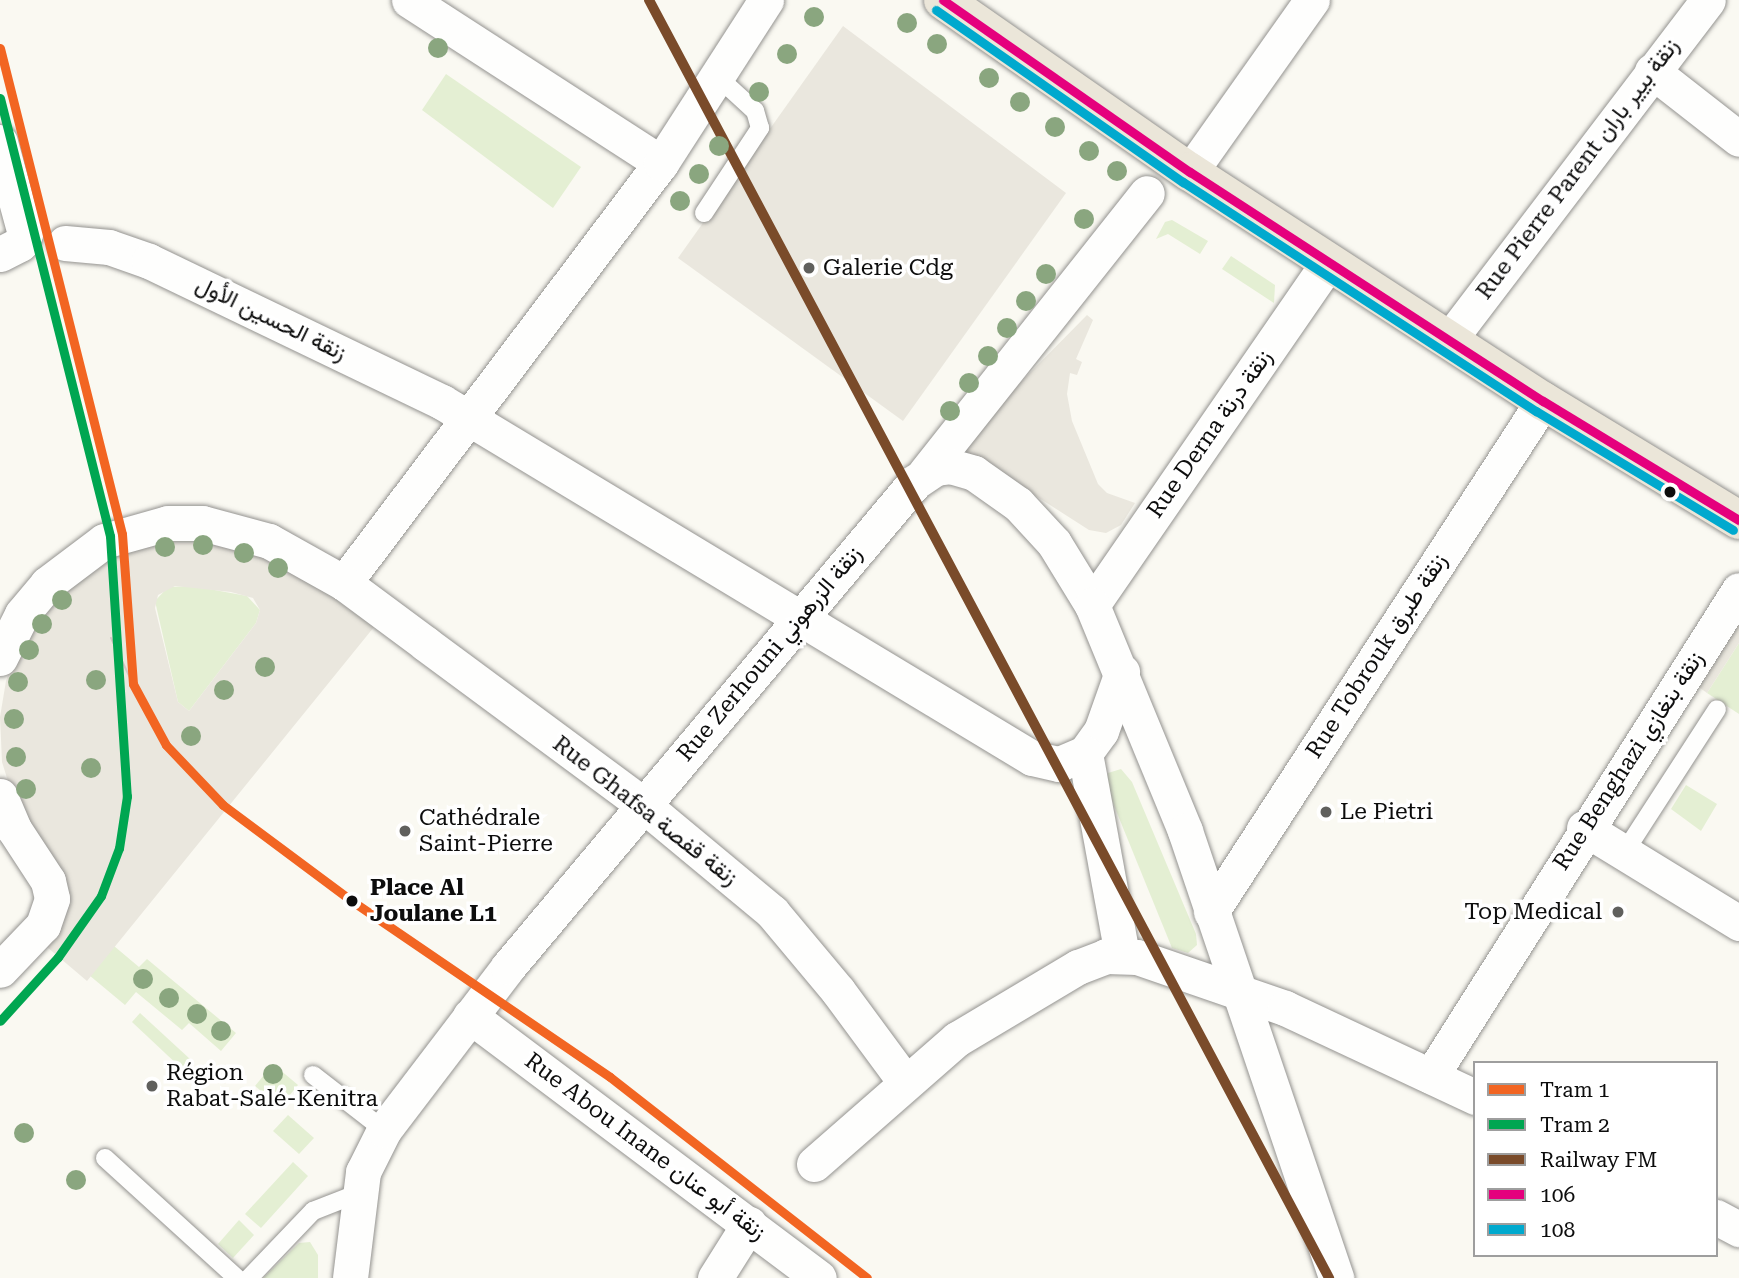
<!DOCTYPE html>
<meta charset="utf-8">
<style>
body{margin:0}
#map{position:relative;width:1739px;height:1278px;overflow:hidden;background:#faf9f2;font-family:"Roboto Serif",Vazirmatn,serif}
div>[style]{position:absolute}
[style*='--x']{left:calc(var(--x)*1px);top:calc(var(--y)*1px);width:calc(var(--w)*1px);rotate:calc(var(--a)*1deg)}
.green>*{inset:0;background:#e4efd3}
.plaza>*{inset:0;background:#eae7de}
.roads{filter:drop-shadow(0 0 2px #949390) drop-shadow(0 0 2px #949390)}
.lane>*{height:18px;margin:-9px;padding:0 9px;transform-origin:9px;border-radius:9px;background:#fefefd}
.street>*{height:35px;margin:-17.5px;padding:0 17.5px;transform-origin:17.5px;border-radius:17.5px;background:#fefefd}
.primary>*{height:38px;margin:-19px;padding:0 19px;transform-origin:19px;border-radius:19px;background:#ebe6d9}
.tram>*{height:2px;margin:-1px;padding:0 1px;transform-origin:1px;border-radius:1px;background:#d6c6c6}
.bus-1>*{height:9px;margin:-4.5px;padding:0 4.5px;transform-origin:4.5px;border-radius:4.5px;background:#e5007d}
.bus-2>*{height:9px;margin:-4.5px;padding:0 4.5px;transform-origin:4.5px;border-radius:4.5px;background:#00a9ce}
.rail-1>*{height:10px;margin:-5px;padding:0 5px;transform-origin:5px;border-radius:5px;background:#7a4b2a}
.tram-1>*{height:9px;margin:-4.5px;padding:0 4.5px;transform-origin:4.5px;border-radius:4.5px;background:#f26522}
.tram-2>*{height:9px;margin:-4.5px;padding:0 4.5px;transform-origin:4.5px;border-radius:4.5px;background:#00a651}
.trees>*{width:20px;height:20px;margin:-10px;border-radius:50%;background:#8aa67f}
.dots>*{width:19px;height:19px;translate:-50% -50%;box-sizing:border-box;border:4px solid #fff;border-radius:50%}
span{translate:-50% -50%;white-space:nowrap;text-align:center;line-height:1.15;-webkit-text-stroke:7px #fff;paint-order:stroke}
.street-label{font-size:23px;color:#0d0d0d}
.poi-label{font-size:23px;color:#0d0d0d}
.left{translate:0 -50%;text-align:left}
.right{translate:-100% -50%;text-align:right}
.stop-label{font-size:23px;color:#0d0d0d;font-weight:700}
.legend{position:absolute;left:1473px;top:1061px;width:245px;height:196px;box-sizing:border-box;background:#fff;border:2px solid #9e9e9e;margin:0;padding:9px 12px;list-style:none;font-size:21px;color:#0d0d0d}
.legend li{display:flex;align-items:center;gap:14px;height:35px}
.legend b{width:35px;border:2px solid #9e9e9e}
</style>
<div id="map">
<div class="green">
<div style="clip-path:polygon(446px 74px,581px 167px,553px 208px,422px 110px)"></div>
<div style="clip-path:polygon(1172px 220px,1208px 241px,1200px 254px,1168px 234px,1156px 239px,1165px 222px)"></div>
<div style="clip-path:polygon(1231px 256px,1275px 285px,1274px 303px,1222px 269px)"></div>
<div style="clip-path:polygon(193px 586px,247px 596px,260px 610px,256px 623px,189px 711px,178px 702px,155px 601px,168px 587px)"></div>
<div style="clip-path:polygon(1739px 643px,1739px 714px,1707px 693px)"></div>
<div style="clip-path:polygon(1121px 769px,1132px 782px,1196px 934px,1197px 945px,1188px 953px,1172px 948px,1106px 786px,1108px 773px)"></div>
<div style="clip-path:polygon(1686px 785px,1717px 804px,1701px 831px,1671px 809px)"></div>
<div style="clip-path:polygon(114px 946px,139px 967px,147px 959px,236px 1033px,221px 1051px,189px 1023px,182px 1030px,136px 992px,125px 1005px,89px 975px)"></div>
<div style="clip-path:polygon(140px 1013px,190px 1059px,181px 1068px,132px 1022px)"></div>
<div style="clip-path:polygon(273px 1064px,298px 1085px,280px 1107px,255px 1086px)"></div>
<div style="clip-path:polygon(288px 1115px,314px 1138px,299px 1154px,273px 1131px)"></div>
<div style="clip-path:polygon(293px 1162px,308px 1176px,261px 1228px,245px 1214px)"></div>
<div style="clip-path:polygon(239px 1220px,254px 1235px,233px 1258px,218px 1244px)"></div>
<div style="clip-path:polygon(310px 1242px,318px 1255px,318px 1278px,263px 1278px,299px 1243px)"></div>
</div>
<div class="plaza">
<div style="clip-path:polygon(843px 26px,1066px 193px,903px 421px,678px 258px)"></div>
<div style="clip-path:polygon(1087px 315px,1093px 320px,1076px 359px,1082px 362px,1077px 375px,1070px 373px,1067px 394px,1072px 421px,1098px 484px,1107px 493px,1135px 503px,1121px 525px,1106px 533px,1089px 530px,958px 446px)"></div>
<div style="clip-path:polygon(evenodd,181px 539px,220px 541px,257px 551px,295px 570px,374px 627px,87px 981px,41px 942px,63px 875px,12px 794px,2px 762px,0 717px,6px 681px,18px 645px,55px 593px,106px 558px,136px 547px,181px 539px,175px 586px,231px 592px,253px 598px,260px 610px,256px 623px,189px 711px,178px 702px,155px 608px,158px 595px,175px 586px)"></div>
<div style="clip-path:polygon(1739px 610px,1739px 643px,1707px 693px,1692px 682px)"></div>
</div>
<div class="roads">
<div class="lane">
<div style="--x:704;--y:213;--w:102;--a:-56.6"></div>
<div style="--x:760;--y:128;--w:18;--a:-106"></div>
<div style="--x:755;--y:111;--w:49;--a:-137.5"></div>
<div style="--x:1624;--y:853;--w:171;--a:-57.1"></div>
<div style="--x:313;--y:1075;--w:90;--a:37.8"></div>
<div style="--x:105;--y:1158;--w:178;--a:42.3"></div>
<div style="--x:249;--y:1278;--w:93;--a:-46.3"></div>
<div style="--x:313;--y:1211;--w:49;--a:-21.4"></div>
</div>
<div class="street">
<div style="--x:409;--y:0;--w:300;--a:32.9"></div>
<div style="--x:1652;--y:71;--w:110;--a:38"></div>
<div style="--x:0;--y:142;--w:95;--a:74.8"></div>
<div style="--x:25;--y:234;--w:11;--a:117"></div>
<div style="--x:20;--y:244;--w:22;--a:153"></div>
<div style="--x:1190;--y:172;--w:211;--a:-54.7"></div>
<div style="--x:65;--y:243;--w:44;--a:5.2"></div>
<div style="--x:109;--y:247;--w:42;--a:19.3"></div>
<div style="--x:149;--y:261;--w:325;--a:25.7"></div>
<div style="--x:442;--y:402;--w:689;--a:31.11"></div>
<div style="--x:1032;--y:758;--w:28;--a:13"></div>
<div style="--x:1059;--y:764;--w:28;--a:-23"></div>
<div style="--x:1085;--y:753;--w:27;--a:-54"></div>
<div style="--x:1101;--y:731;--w:63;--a:-70.4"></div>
<div style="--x:1449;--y:340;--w:427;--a:-52.7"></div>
<div style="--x:925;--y:473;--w:357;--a:-51.6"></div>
<div style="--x:344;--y:583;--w:526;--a:-52.96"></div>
<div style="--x:661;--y:163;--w:194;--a:-57.2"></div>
<div style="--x:1092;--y:605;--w:417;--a:-55.4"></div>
<div style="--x:0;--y:658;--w:49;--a:-63.4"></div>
<div style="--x:22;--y:614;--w:39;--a:-50"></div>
<div style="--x:47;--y:584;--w:71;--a:-37"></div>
<div style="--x:104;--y:541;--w:66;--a:-15.7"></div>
<div style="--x:168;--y:523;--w:34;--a:0"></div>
<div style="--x:202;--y:523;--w:69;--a:15"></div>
<div style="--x:269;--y:541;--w:86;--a:29.2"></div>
<div style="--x:344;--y:583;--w:102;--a:36.6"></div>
<div style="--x:426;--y:644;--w:269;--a:36.5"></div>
<div style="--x:642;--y:804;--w:169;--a:39.7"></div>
<div style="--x:772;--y:912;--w:103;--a:50.1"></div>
<div style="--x:838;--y:991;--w:113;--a:53.6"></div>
<div style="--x:1085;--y:753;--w:205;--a:79.6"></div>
<div style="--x:0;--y:796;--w:36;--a:67"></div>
<div style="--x:14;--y:829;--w:62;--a:56.8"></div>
<div style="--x:48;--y:881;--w:18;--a:77"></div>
<div style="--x:52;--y:899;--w:28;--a:109"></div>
<div style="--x:43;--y:925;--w:62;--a:133.7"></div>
<div style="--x:1584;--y:828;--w:182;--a:31.5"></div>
<div style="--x:1211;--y:912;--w:609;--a:-56.99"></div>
<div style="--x:470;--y:1016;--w:436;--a:36.9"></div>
<div style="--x:1431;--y:1076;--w:575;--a:-57.64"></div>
<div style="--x:814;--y:1164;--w:190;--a:-41.2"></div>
<div style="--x:957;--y:1039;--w:141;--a:-30.8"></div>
<div style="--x:1078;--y:967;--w:30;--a:-21"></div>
<div style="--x:1106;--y:956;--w:31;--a:2"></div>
<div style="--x:1137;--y:957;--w:157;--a:19"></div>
<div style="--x:1285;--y:1008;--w:210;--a:25.1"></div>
<div style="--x:1716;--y:1217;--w:26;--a:28"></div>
<div style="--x:350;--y:1278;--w:107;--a:-83"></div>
<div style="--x:363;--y:1172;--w:47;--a:-63.4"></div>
<div style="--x:384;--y:1130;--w:205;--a:-52.7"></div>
<div style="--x:508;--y:967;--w:633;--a:-50"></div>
<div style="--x:915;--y:482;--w:25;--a:-34"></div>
<div style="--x:936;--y:468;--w:14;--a:-8"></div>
<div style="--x:950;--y:466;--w:25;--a:16"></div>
<div style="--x:974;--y:473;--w:54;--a:35.2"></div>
<div style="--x:1018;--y:504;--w:53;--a:47.3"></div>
<div style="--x:1054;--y:543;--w:73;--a:58.5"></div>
<div style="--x:1092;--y:605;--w:244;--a:67.6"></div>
<div style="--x:1185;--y:831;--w:472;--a:71.3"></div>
<div style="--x:715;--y:1278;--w:64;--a:-57.8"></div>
</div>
<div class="primary">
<div style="--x:943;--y:0;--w:301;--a:34.9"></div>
<div style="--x:1190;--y:172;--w:421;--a:33"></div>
<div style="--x:1543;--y:401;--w:229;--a:31.3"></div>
</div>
</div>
<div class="tram">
<div style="--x:111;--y:638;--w:51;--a:64.4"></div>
</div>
<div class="bus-1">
<div style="--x:943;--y:0;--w:301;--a:34.9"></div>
<div style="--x:1190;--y:172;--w:421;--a:33"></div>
<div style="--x:1543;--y:401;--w:229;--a:31.3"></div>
</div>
<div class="bus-2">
<div style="--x:936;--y:10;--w:301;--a:34.9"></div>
<div style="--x:1183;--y:182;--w:421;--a:33"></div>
<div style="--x:1536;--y:411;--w:230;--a:31.1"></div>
</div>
<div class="rail-1">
<div style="--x:649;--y:0;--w:1448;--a:61.98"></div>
</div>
<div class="tram-1">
<div style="--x:0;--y:48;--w:501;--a:75.91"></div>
<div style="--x:122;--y:534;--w:150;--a:85.8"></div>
<div style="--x:133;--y:684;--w:69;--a:61.6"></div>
<div style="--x:166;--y:745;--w:83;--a:46.5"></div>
<div style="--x:223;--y:805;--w:161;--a:36.7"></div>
<div style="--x:352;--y:901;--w:312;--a:34.3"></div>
<div style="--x:610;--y:1077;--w:326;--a:38"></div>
</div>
<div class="tram-2">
<div style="--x:0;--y:98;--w:452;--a:75.9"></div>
<div style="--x:110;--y:536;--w:261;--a:86.3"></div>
<div style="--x:127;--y:796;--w:53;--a:98.7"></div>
<div style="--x:119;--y:848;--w:51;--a:110.6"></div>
<div style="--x:101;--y:896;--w:75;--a:125.2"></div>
<div style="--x:58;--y:957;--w:86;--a:132.2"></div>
</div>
<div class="trees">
<div style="left:814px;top:17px"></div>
<div style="left:907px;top:23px"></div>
<div style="left:937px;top:44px"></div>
<div style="left:438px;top:48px"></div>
<div style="left:787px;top:54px"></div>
<div style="left:989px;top:78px"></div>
<div style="left:759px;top:92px"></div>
<div style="left:1020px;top:102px"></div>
<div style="left:1055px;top:127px"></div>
<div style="left:719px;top:146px"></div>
<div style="left:1089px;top:151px"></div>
<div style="left:1117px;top:171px"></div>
<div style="left:699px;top:174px"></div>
<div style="left:680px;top:201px"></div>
<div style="left:1084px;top:219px"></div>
<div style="left:1046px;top:274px"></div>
<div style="left:1026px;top:301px"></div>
<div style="left:1007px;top:328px"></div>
<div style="left:988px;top:356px"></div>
<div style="left:969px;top:383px"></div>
<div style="left:950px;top:411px"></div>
<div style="left:203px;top:545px"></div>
<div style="left:165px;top:547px"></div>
<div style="left:244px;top:553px"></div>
<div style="left:278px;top:568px"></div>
<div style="left:62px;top:600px"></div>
<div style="left:42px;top:624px"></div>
<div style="left:29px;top:650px"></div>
<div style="left:265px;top:667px"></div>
<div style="left:96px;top:680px"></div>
<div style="left:18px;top:682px"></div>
<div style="left:224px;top:690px"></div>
<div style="left:14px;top:719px"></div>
<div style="left:191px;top:736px"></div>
<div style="left:16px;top:757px"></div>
<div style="left:91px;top:768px"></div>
<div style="left:26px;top:789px"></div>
<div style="left:143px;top:979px"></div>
<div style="left:169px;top:998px"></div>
<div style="left:197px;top:1014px"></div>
<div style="left:221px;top:1031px"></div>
<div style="left:273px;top:1074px"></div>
<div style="left:24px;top:1133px"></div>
<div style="left:76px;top:1180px"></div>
</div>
<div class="dots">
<div style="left:809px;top:268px;background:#60605d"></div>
<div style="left:1670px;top:492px;background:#0d0d0d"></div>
<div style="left:1326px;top:812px;background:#60605d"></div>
<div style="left:405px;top:831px;background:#60605d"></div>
<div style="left:352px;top:901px;background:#0d0d0d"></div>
<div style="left:1618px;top:912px;background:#60605d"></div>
<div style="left:152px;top:1086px;background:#60605d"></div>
</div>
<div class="street-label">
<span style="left:1578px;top:169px;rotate:-53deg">Rue Pierre Parent زنقة بيير باران</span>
<span style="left:271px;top:319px;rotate:26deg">زنقة الحسين الأول</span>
<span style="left:1210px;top:434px;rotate:-55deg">Rue Derna زنقة درنة</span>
<span style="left:770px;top:654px;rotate:-50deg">Rue Zerhouni زنقة الزرهوني</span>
<span style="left:1377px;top:656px;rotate:-57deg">Rue Tobrouk زنقة طبرق</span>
<span style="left:1629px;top:761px;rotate:-57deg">Rue Benghazi زنقة بنغازي</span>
<span style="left:645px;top:811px;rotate:38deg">Rue Ghafsa زنقة قفصة</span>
<span style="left:645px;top:1147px;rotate:37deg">Rue Abou Inane زنقة أبو عنان</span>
</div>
<div class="poi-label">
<span class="left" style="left:823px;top:268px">Galerie Cdg</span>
<span class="left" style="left:1340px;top:812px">Le Pietri</span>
<span class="left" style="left:419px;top:831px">Cathédrale<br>Saint-Pierre</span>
<span class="right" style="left:1602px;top:912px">Top Medical</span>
<span class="left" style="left:166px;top:1086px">Région<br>Rabat-Salé-Kenitra</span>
</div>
<div class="stop-label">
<span class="left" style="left:370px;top:901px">Place Al<br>Joulane L1</span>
</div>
<ul class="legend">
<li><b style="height:9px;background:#f26522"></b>Tram 1</li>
<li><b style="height:9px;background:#00a651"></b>Tram 2</li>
<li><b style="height:9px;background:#7a4b2a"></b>Railway FM</li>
<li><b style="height:9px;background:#e5007d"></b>106</li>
<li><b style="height:9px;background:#00a9ce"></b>108</li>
</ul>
</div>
